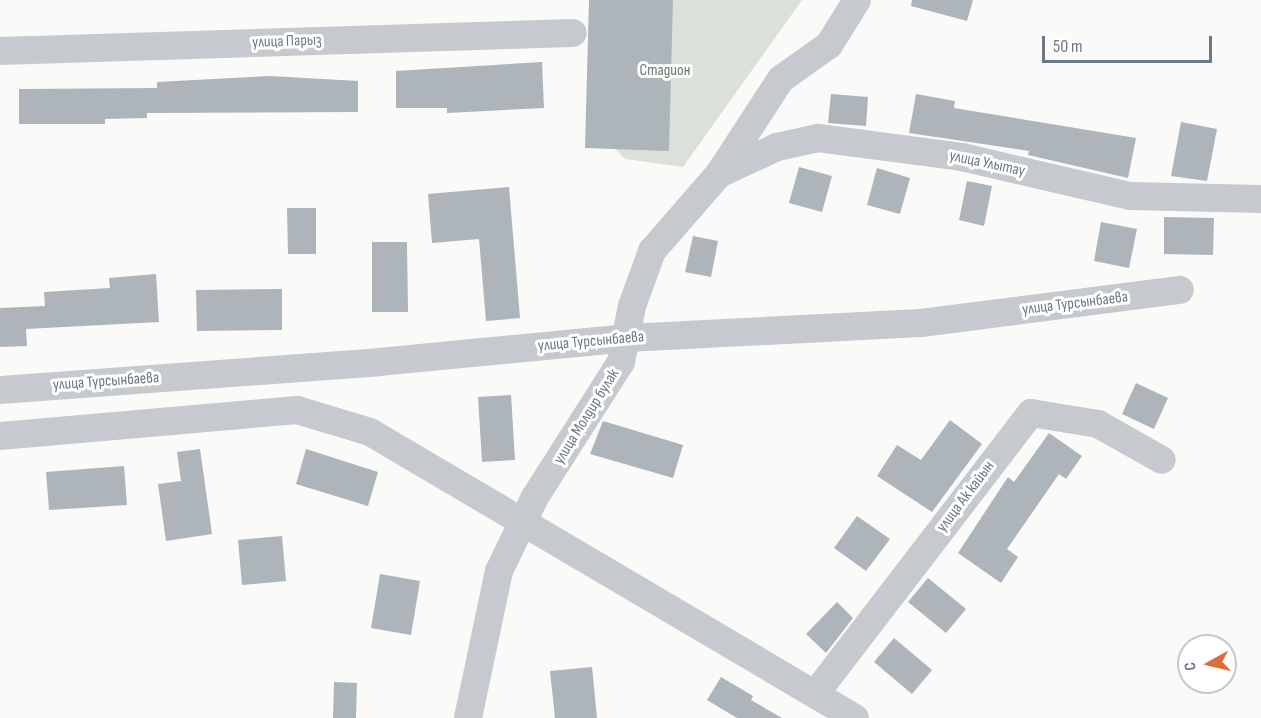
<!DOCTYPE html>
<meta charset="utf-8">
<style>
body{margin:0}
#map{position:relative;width:1261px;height:718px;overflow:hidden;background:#fafaf8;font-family:"Sofia Sans Condensed",sans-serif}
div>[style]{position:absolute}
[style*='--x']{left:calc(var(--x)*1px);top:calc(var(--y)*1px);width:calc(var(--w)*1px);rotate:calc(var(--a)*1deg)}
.green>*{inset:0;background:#dbe1d9}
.building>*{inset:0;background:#adb4ba}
.minor>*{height:28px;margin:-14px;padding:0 14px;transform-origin:14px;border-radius:14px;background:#c6c9cd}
span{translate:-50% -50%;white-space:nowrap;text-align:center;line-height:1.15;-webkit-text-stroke:6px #fff;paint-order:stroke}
.street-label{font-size:16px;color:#6b7887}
.park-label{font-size:16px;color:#667a65}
.north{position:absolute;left:1177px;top:634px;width:60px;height:60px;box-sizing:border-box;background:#fff;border:2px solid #c4c9cf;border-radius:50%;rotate:262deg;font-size:16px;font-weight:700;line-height:24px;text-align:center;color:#6b7887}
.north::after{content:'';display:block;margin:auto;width:21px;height:27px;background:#da6e38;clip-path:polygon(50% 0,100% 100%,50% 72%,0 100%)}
.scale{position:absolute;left:1042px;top:36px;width:170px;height:27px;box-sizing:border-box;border:3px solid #6b7887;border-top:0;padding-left:8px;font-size:18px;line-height:21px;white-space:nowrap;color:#6b7887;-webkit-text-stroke:4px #fff;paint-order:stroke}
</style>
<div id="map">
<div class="green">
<div style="clip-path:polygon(595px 0,802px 0,683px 167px,625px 159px,594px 127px)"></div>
</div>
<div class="building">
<div style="clip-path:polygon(589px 0,673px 0,669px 151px,585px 148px)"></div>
<div style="clip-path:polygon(912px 0,973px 0,967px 21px,911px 6px)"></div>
<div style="clip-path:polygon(542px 62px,544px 108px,447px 113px,447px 108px,396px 108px,396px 71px)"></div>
<div style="clip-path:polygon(270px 76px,358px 81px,358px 112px,147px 113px,147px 118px,105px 119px,105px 124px,19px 124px,19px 89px,157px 88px,157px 82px)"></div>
<div style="clip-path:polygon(831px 94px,868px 97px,866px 126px,828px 123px)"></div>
<div style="clip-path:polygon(916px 94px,955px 101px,954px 108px,1136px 138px,1128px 178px,1028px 155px,1029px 151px,909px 133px)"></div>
<div style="clip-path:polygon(1181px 122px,1217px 129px,1207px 181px,1171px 176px)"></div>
<div style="clip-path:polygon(799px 167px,832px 176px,822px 212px,789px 203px)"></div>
<div style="clip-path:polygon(877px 168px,910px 178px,900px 214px,867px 205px)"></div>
<div style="clip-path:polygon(967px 181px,992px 186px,984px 226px,959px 220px)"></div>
<div style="clip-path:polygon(509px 187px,520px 318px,486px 321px,479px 239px,432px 243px,428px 194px)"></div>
<div style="clip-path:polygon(287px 208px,316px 208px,316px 254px,288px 254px)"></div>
<div style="clip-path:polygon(1164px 217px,1214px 218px,1213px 255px,1164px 254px)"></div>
<div style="clip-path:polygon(1101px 222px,1137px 229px,1129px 268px,1094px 261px)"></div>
<div style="clip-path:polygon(693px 236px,718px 241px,711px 277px,685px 272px)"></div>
<div style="clip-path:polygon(372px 242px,407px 242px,408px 312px,372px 312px)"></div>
<div style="clip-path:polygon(156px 274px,159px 322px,26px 329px,27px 346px,0 347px,0 308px,45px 306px,44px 292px,110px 288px,109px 278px)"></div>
<div style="clip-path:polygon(282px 289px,282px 330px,197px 331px,196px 290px)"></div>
<div style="clip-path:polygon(1136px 383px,1168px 398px,1154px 429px,1122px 414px)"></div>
<div style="clip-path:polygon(511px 395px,515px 460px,482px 462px,478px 397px)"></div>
<div style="clip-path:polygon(950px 420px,982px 444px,932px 512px,877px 476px,897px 445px,921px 460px)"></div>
<div style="clip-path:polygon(603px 421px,683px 445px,673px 478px,590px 454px)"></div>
<div style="clip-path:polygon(1049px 433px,1082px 456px,1066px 479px,1059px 474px,1007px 549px,1018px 557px,1001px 583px,958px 553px,1008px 477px,1014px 482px)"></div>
<div style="clip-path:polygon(200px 449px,212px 534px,166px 541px,158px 484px,181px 481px,177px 452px)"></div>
<div style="clip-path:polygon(306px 449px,378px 472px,368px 506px,296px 484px)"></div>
<div style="clip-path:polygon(124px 466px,127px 505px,49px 510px,46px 472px)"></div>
<div style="clip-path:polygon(857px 516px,890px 539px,866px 571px,834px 548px)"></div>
<div style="clip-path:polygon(282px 536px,286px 581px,242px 585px,238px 540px)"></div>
<div style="clip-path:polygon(380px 574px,420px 581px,411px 635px,371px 628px)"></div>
<div style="clip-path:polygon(928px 578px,966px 609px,946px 633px,908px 602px)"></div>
<div style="clip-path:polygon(837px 602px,853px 618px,826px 653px,806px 634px)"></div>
<div style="clip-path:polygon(894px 638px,932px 670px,912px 694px,874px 662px)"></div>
<div style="clip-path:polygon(592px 667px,597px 718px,555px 718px,550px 671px)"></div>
<div style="clip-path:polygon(721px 677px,753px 696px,751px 700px,782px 718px,737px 718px,707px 700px)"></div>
<div style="clip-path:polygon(334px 682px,357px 683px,356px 718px,333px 718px)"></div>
</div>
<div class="minor">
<div style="--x:0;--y:51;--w:573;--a:-1.8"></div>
<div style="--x:721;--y:173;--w:62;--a:-24.9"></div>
<div style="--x:777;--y:147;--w:42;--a:-12.4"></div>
<div style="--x:818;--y:138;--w:145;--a:7.5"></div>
<div style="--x:962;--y:157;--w:172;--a:13.1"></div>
<div style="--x:1130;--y:196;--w:131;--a:1.3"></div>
<div style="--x:0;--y:390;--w:380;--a:-4.2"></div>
<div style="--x:379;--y:362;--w:248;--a:-5.5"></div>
<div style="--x:626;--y:338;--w:295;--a:-2.9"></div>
<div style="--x:921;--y:323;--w:261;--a:-7.3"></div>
<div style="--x:0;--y:436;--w:298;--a:-5"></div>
<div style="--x:297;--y:410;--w:76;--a:16.8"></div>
<div style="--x:370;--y:432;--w:563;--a:30.53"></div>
<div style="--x:816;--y:693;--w:353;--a:-52.5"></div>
<div style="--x:1031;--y:413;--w:68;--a:9.3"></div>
<div style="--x:1098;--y:424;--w:73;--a:29.4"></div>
<div style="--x:468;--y:718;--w:150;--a:-78.1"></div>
<div style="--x:499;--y:571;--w:82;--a:-64.1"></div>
<div style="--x:535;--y:497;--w:160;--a:-57.5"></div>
<div style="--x:621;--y:362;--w:57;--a:-78.9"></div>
<div style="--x:632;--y:306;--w:59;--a:-70"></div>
<div style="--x:652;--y:251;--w:102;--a:-49"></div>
<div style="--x:719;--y:174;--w:113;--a:-56.9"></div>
<div style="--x:781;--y:79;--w:59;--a:-35.3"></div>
<div style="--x:829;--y:45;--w:53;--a:-58.1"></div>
</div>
<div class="street-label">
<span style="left:287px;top:42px;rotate:-2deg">улица Парыз</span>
<span style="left:987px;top:164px;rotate:12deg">улица Улытау</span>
<span style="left:1075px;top:304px;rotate:-7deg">улица Турсынбаева</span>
<span style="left:591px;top:342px;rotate:-5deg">улица Турсынбаева</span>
<span style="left:106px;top:382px;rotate:-4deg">улица Турсынбаева</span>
<span style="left:587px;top:417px;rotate:-58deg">улица Молдир булак</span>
<span style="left:966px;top:497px;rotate:-53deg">улица Ак кайын</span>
</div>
<div class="park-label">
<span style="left:665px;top:71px">Стадион</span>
</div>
<div class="north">С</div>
<div class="scale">50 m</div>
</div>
